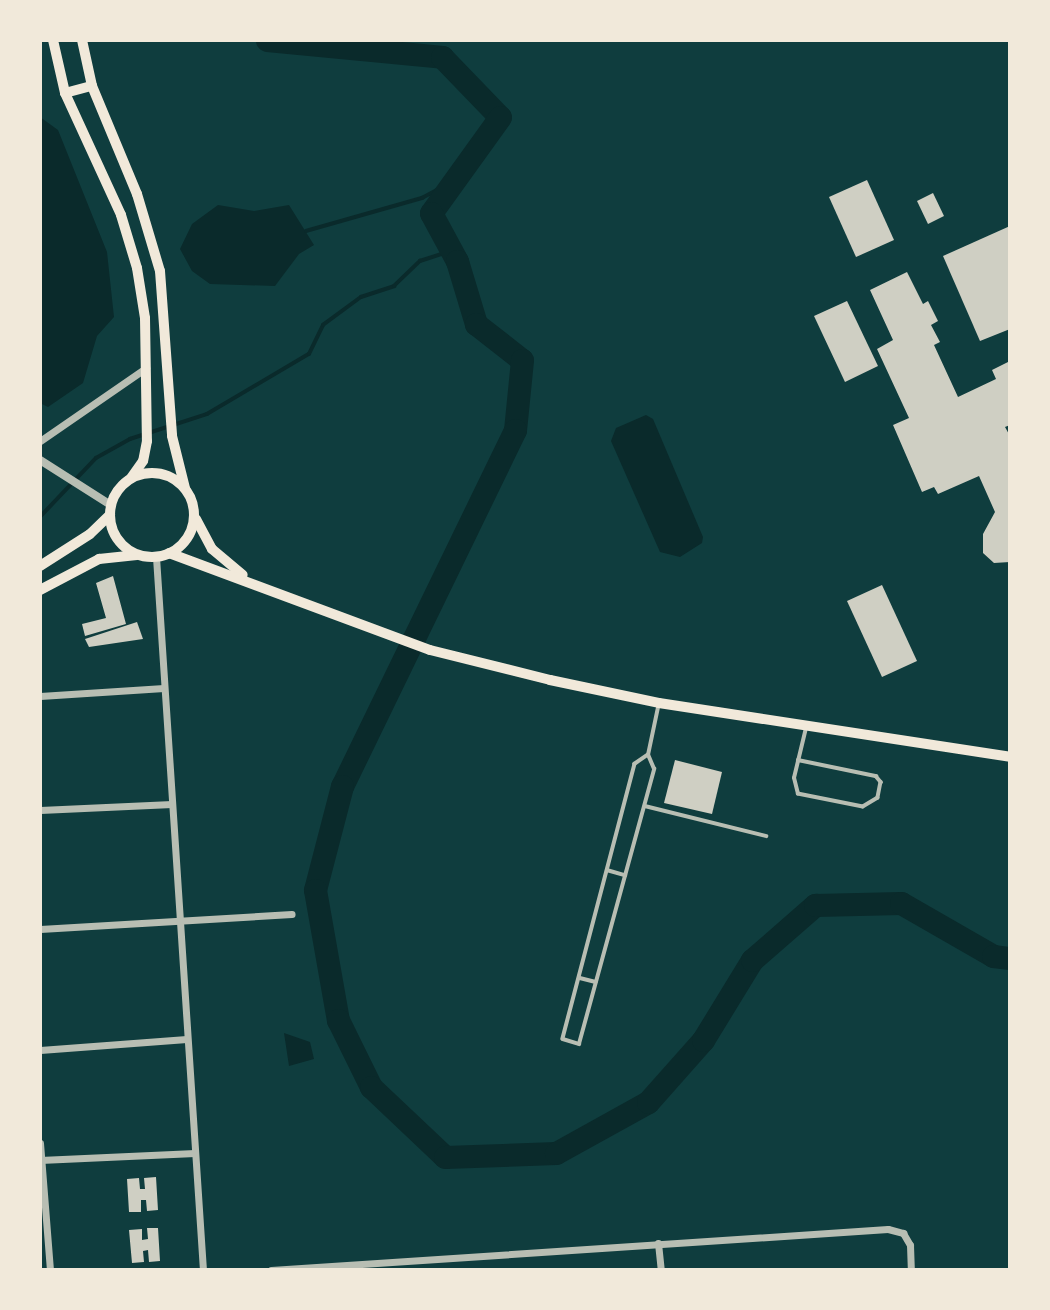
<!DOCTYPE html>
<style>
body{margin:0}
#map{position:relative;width:1050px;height:1310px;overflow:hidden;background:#0f3d3e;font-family:Barlow,sans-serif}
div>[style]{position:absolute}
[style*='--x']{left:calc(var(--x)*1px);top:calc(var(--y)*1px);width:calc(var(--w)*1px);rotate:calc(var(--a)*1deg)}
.water>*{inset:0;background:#0a2a2b}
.stream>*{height:3.5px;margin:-1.75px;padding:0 1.75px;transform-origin:1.75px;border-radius:1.75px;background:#0a2a2b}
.river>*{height:23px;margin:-11.5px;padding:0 11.5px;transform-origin:11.5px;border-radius:11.5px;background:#0a2a2b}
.building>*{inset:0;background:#cfcfc3}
.service>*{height:3.5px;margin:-1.75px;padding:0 1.75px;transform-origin:1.75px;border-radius:1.75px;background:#b8beb3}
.minor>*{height:7px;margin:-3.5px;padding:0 3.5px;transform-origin:3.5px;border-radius:3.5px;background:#b8beb3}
.tertiary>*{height:8px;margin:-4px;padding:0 4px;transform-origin:4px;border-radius:4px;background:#b8beb3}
.secondary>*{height:10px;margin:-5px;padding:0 5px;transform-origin:5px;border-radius:5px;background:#f1e9da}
.secondary>.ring{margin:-5px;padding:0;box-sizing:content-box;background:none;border:10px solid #f1e9da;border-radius:50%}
span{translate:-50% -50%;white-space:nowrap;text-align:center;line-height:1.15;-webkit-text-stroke:5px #f1e9da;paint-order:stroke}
.frame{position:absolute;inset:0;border:42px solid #f1e9da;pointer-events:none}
</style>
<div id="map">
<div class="water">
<div style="clip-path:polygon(40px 117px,58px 130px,107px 252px,114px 317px,97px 336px,83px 383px,48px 407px,40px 403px)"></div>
<div style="clip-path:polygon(218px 205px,254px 211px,289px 205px,314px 245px,299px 254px,275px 286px,210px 284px,192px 271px,180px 249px,192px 224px)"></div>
<div style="clip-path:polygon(646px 415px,653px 419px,703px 537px,702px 543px,680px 557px,660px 552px,611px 441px,616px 428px)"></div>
<div style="clip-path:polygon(284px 1033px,310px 1042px,314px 1059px,289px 1066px)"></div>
</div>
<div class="stream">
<div style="--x:306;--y:231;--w:121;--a:-15.9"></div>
<div style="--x:422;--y:198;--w:36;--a:-28"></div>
<div style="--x:40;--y:517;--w:81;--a:-46.5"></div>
<div style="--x:96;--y:458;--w:39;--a:-29"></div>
<div style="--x:130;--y:439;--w:81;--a:-18"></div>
<div style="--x:207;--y:414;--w:118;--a:-30.5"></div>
<div style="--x:309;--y:354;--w:32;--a:-64"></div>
<div style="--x:323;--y:325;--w:47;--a:-36.4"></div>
<div style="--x:361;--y:297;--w:35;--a:-18"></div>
<div style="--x:394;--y:286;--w:36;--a:-44"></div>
<div style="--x:420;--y:261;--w:33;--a:-18"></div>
</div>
<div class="river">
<div style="--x:267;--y:40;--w:176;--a:5.5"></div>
<div style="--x:442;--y:57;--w:83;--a:46"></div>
<div style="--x:500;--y:117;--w:118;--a:125.7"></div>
<div style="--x:431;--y:213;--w:55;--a:61.6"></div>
<div style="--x:457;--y:261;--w:66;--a:73.2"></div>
<div style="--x:476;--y:324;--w:58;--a:38"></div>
<div style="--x:522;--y:360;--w:70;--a:95.7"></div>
<div style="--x:515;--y:430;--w:396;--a:115.9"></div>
<div style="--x:342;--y:786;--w:107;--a:104.6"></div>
<div style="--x:315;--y:890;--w:132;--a:80"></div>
<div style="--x:338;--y:1020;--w:75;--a:63.8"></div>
<div style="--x:371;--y:1087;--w:102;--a:43.4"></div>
<div style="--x:445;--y:1157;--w:111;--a:-2.1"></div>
<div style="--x:556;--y:1153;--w:105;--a:-29"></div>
<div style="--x:648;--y:1102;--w:83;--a:-48.4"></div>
<div style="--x:703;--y:1040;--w:94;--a:-58.5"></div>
<div style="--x:752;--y:960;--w:84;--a:-41.1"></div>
<div style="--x:815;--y:905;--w:86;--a:-1.3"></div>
<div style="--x:901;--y:903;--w:106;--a:29.9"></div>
<div style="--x:993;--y:956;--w:17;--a:7"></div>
</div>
<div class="building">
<div style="clip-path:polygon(867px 180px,894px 240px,856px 257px,829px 197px)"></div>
<div style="clip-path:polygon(933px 193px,944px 216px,928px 224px,917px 201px)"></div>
<div style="clip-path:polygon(1010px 226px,1010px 329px,980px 341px,943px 256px)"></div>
<div style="clip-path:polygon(907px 272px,923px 304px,928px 301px,938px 321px,931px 325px,940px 342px,934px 345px,958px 397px,996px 379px,992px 370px,1010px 361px,1010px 425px,1005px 427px,1010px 436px,1010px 562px,994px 563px,983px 553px,983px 534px,995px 512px,979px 476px,938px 494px,934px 487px,922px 492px,893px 425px,909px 418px,877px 349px,893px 340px,870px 290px)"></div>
<div style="clip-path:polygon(847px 301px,878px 366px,845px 382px,814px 316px)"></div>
<div style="clip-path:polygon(113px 576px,126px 624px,85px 636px,82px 624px,106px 618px,96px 583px)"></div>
<div style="clip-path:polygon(882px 585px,917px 661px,882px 677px,847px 601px)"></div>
<div style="clip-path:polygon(137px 622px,143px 639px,89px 647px,85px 639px)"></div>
<div style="clip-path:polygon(675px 760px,722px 772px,712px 814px,664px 803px)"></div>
<div style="clip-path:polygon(156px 1177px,158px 1210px,147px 1211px,146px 1200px,141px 1200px,141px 1212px,129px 1212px,127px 1179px,139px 1178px,140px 1189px,145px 1189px,144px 1178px)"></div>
<div style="clip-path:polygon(147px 1228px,158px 1228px,160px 1261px,149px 1262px,148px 1250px,143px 1251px,144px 1262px,132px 1263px,129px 1230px,142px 1229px,142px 1240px,148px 1239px)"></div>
</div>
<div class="service">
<div style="--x:648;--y:755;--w:16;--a:145"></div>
<div style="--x:635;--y:764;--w:284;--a:104.7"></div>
<div style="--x:563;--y:1039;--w:17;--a:17"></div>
<div style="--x:579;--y:1044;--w:285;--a:-74.7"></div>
<div style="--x:654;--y:769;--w:15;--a:-113"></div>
<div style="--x:648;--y:755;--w:53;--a:-78.1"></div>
<div style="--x:798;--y:760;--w:80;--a:11.6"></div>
<div style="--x:876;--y:776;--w:8;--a:50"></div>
<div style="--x:881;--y:782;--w:16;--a:101"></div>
<div style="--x:878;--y:798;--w:17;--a:149"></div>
<div style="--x:863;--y:807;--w:66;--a:-168.7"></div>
<div style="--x:798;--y:794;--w:16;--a:-104"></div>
<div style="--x:794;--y:778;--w:51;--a:-76.5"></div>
<div style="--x:645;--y:806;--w:125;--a:13.9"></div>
<div style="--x:607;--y:870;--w:19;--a:16"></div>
<div style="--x:580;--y:978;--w:16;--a:14"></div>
</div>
<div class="minor">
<div style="--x:40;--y:441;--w:129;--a:-34.6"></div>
<div style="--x:156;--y:557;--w:715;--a:86.23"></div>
<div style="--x:40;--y:696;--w:124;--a:-3.7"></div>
<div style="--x:40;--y:810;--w:132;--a:-2.6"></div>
<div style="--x:40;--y:929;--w:252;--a:-3.4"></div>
<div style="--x:40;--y:1050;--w:147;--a:-4.3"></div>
<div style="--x:40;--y:1143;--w:127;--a:85.5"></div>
<div style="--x:40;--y:1160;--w:155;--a:-2.6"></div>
<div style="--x:658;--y:1243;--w:27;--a:84"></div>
<div style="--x:271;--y:1270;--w:618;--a:-3.8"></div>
<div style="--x:888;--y:1229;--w:16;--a:15"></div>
<div style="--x:903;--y:1233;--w:14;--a:60"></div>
<div style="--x:910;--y:1245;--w:25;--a:88"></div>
</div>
<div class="tertiary">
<div style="--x:40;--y:460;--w:84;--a:32.4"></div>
</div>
<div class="secondary">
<div style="--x:53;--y:40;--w:54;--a:77.2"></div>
<div style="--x:65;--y:93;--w:134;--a:65.3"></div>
<div style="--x:121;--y:215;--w:55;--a:73.2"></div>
<div style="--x:137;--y:268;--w:51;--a:80.9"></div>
<div style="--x:145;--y:318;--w:123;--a:89.1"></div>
<div style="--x:147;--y:441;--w:20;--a:101"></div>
<div style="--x:143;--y:461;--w:21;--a:125"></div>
<div style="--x:82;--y:40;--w:47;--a:77.7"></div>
<div style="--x:92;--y:86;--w:117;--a:67.4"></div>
<div style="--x:137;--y:194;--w:80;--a:73.4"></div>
<div style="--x:160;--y:271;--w:165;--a:85.8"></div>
<div style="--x:172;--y:436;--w:54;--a:76"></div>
<div style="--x:65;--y:93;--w:28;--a:-15"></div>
<div class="ring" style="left:110px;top:473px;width:74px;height:74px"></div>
<div style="--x:196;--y:519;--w:34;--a:62"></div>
<div style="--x:212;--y:549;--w:40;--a:40"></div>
<div style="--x:169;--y:553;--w:278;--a:20.4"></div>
<div style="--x:430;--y:650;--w:124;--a:14"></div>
<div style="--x:550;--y:680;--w:111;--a:11.9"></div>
<div style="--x:659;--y:703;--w:355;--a:8.7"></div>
<div style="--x:40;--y:566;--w:59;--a:-32.6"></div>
<div style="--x:90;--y:534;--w:28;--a:-44"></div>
<div style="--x:40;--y:590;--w:67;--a:-27.7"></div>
<div style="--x:99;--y:559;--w:38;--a:-6"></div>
</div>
<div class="frame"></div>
</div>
